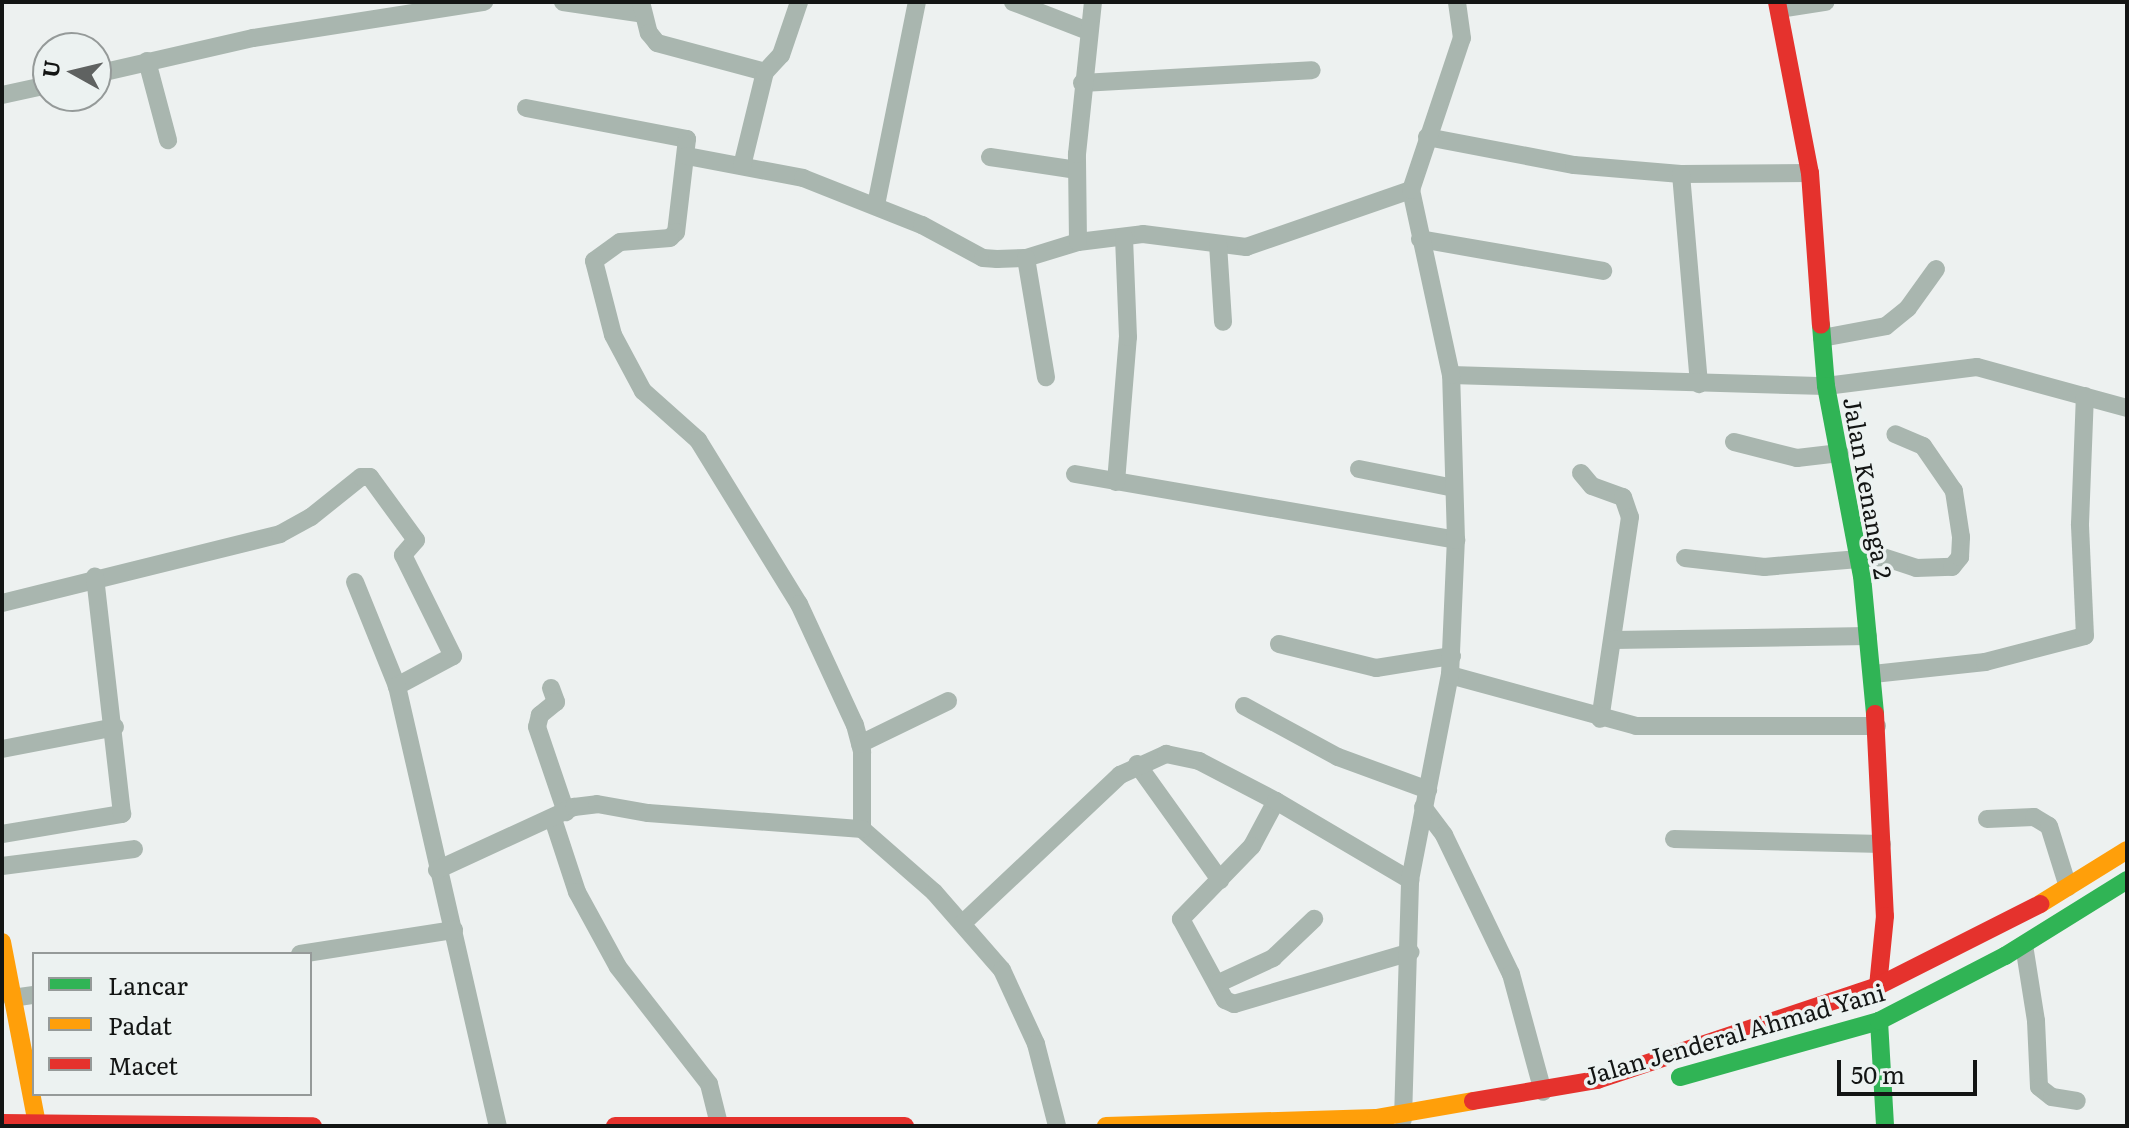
<!DOCTYPE html>
<style>
body{margin:0}
#map{position:relative;width:2129px;height:1128px;overflow:hidden;background:#edf1f0;font-family:Literata,serif}
div>[style]{position:absolute}
[style*='--x']{left:calc(var(--x)*1px);top:calc(var(--y)*1px);width:calc(var(--w)*1px);rotate:calc(var(--a)*1deg)}
.street>*{height:18px;margin:-9px;padding:0 9px;transform-origin:9px;border-radius:9px;background:#a9b6af}
.fast>*{height:18px;margin:-9px;padding:0 9px;transform-origin:9px;border-radius:9px;background:#30b455}
.slow>*{height:18px;margin:-9px;padding:0 9px;transform-origin:9px;border-radius:9px;background:#ff9f0a}
.jam>*{height:18px;margin:-9px;padding:0 9px;transform-origin:9px;border-radius:9px;background:#e5322d}
span{translate:-50% -50%;white-space:nowrap;text-align:center;line-height:1.15;-webkit-text-stroke:7px #ecf2f1;paint-order:stroke}
.street-label{font-size:24px;color:#131514}
.frame{position:absolute;inset:0;border:4px solid #131514;pointer-events:none}
.legend{position:absolute;left:32px;top:952px;width:280px;height:144px;box-sizing:border-box;background:#ecf2f1;border:2px solid #959a99;margin:0;padding:10px 14px;list-style:none;font-size:24px;color:#131514}
.legend li{display:flex;align-items:center;gap:16px;height:40px}
.legend b{width:40px;border:2px solid #959a99}
.north{position:absolute;left:32px;top:32px;width:80px;height:80px;box-sizing:border-box;background:#ecf2f1;border:2px solid #959a99;border-radius:50%;rotate:278deg;font-size:22px;font-weight:700;line-height:32px;text-align:center;color:#131514}
.north::after{content:'';display:block;margin:auto;width:28px;height:36px;background:#5f6261;clip-path:polygon(50% 0,100% 100%,50% 72%,0 100%)}
.scale{position:absolute;left:1837px;top:1060px;width:140px;height:36px;box-sizing:border-box;border:4px solid #131514;border-top:0;padding-left:10px;font-size:24px;line-height:28px;white-space:nowrap;color:#131514;-webkit-text-stroke:6px #ecf2f1;paint-order:stroke}
</style>
<div id="map">
<div class="street">
<div style="--x:563;--y:2;--w:81;--a:8.5"></div>
<div style="--x:641;--y:2;--w:32;--a:76"></div>
<div style="--x:649;--y:33;--w:13;--a:51"></div>
<div style="--x:657;--y:43;--w:112;--a:15"></div>
<div style="--x:1013;--y:2;--w:80;--a:21.1"></div>
<div style="--x:1779;--y:9;--w:47;--a:-8.7"></div>
<div style="--x:147;--y:61;--w:82;--a:75.1"></div>
<div style="--x:96;--y:74;--w:161;--a:-12.9"></div>
<div style="--x:253;--y:38;--w:234;--a:-8.9"></div>
<div style="--x:1082;--y:83;--w:230;--a:-3.2"></div>
<div style="--x:2;--y:95;--w:47;--a:-12.3"></div>
<div style="--x:526;--y:108;--w:164;--a:10.9"></div>
<div style="--x:687;--y:139;--w:94;--a:96.7"></div>
<div style="--x:676;--y:232;--w:8;--a:135"></div>
<div style="--x:670;--y:238;--w:50;--a:175.4"></div>
<div style="--x:620;--y:242;--w:32;--a:144"></div>
<div style="--x:594;--y:261;--w:76;--a:75.6"></div>
<div style="--x:613;--y:335;--w:64;--a:61.8"></div>
<div style="--x:643;--y:391;--w:74;--a:41.7"></div>
<div style="--x:698;--y:440;--w:193;--a:58.4"></div>
<div style="--x:799;--y:604;--w:133;--a:65.2"></div>
<div style="--x:855;--y:725;--w:28;--a:75"></div>
<div style="--x:862;--y:752;--w:77;--a:90"></div>
<div style="--x:862;--y:829;--w:96;--a:41.2"></div>
<div style="--x:934;--y:892;--w:103;--a:48.9"></div>
<div style="--x:1002;--y:970;--w:81;--a:65.3"></div>
<div style="--x:1036;--y:1044;--w:85;--a:75.6"></div>
<div style="--x:1427;--y:137;--w:150;--a:10.8"></div>
<div style="--x:1574;--y:165;--w:107;--a:4.8"></div>
<div style="--x:1681;--y:174;--w:129;--a:-0.4"></div>
<div style="--x:687;--y:156;--w:118;--a:10.7"></div>
<div style="--x:803;--y:178;--w:128;--a:21.6"></div>
<div style="--x:922;--y:225;--w:69;--a:28.4"></div>
<div style="--x:983;--y:258;--w:14;--a:4"></div>
<div style="--x:997;--y:259;--w:29;--a:-2"></div>
<div style="--x:1026;--y:258;--w:54;--a:-17.1"></div>
<div style="--x:1078;--y:242;--w:65;--a:-7"></div>
<div style="--x:1143;--y:234;--w:104;--a:7.2"></div>
<div style="--x:1246;--y:247;--w:175;--a:-19.1"></div>
<div style="--x:990;--y:157;--w:88;--a:8.5"></div>
<div style="--x:742;--y:166;--w:97;--a:-76.3"></div>
<div style="--x:765;--y:72;--w:23;--a:-47"></div>
<div style="--x:781;--y:55;--w:56;--a:-71.2"></div>
<div style="--x:1681;--y:174;--w:211;--a:85.1"></div>
<div style="--x:876;--y:205;--w:207;--a:-78.6"></div>
<div style="--x:1420;--y:239;--w:186;--a:9.9"></div>
<div style="--x:1078;--y:242;--w:88;--a:-90.7"></div>
<div style="--x:1077;--y:154;--w:153;--a:-84"></div>
<div style="--x:1218;--y:244;--w:78;--a:86.3"></div>
<div style="--x:1026;--y:258;--w:121;--a:80.5"></div>
<div style="--x:1822;--y:338;--w:65;--a:-10.6"></div>
<div style="--x:1886;--y:326;--w:28;--a:-39"></div>
<div style="--x:1908;--y:308;--w:48;--a:-54.3"></div>
<div style="--x:1451;--y:375;--w:375;--a:1.7"></div>
<div style="--x:1826;--y:386;--w:152;--a:-7.2"></div>
<div style="--x:1977;--y:367;--w:156;--a:15.3"></div>
<div style="--x:1734;--y:442;--w:65;--a:14.3"></div>
<div style="--x:1797;--y:458;--w:43;--a:-6.6"></div>
<div style="--x:1359;--y:469;--w:97;--a:11.3"></div>
<div style="--x:1581;--y:473;--w:17;--a:50"></div>
<div style="--x:1592;--y:486;--w:33;--a:20"></div>
<div style="--x:1623;--y:497;--w:21;--a:71"></div>
<div style="--x:1630;--y:517;--w:204;--a:98.4"></div>
<div style="--x:1075;--y:474;--w:387;--a:9.8"></div>
<div style="--x:1116;--y:482;--w:145;--a:-85.3"></div>
<div style="--x:1128;--y:337;--w:100;--a:-92.3"></div>
<div style="--x:1685;--y:558;--w:80;--a:6.5"></div>
<div style="--x:1764;--y:567;--w:119;--a:-4.8"></div>
<div style="--x:1883;--y:557;--w:35;--a:18"></div>
<div style="--x:1916;--y:568;--w:36;--a:-2"></div>
<div style="--x:1952;--y:567;--w:13;--a:-51"></div>
<div style="--x:1960;--y:557;--w:20;--a:-87"></div>
<div style="--x:1961;--y:537;--w:47;--a:-98.7"></div>
<div style="--x:1954;--y:491;--w:55;--a:-124.6"></div>
<div style="--x:1923;--y:446;--w:30;--a:-157"></div>
<div style="--x:355;--y:582;--w:112;--a:68"></div>
<div style="--x:2;--y:603;--w:286;--a:-13.9"></div>
<div style="--x:280;--y:534;--w:35;--a:-29"></div>
<div style="--x:311;--y:517;--w:64;--a:-38.7"></div>
<div style="--x:361;--y:477;--w:9;--a:0"></div>
<div style="--x:370;--y:477;--w:78;--a:53.9"></div>
<div style="--x:416;--y:540;--w:20;--a:131"></div>
<div style="--x:403;--y:555;--w:113;--a:63.7"></div>
<div style="--x:453;--y:656;--w:64;--a:151.8"></div>
<div style="--x:397;--y:686;--w:451;--a:77.1"></div>
<div style="--x:1613;--y:640;--w:255;--a:-0.9"></div>
<div style="--x:1279;--y:644;--w:100;--a:13.9"></div>
<div style="--x:1376;--y:668;--w:77;--a:-9"></div>
<div style="--x:1873;--y:674;--w:113;--a:-6.1"></div>
<div style="--x:1985;--y:662;--w:103;--a:-14.6"></div>
<div style="--x:2085;--y:636;--w:112;--a:-92.6"></div>
<div style="--x:2080;--y:524;--w:128;--a:-87.8"></div>
<div style="--x:1450;--y:675;--w:193;--a:15.3"></div>
<div style="--x:1636;--y:726;--w:241;--a:0"></div>
<div style="--x:551;--y:688;--w:15;--a:70"></div>
<div style="--x:556;--y:702;--w:21;--a:141"></div>
<div style="--x:540;--y:715;--w:12;--a:104"></div>
<div style="--x:537;--y:727;--w:90;--a:71.2"></div>
<div style="--x:1244;--y:706;--w:107;--a:28.5"></div>
<div style="--x:1338;--y:757;--w:96;--a:20.1"></div>
<div style="--x:860;--y:744;--w:98;--a:-26"></div>
<div style="--x:2;--y:749;--w:115;--a:-11"></div>
<div style="--x:1137;--y:764;--w:143;--a:54.4"></div>
<div style="--x:1276;--y:801;--w:51;--a:118.1"></div>
<div style="--x:1252;--y:846;--w:102;--a:134.2"></div>
<div style="--x:1181;--y:919;--w:92;--a:61.5"></div>
<div style="--x:1225;--y:1000;--w:10;--a:24"></div>
<div style="--x:1234;--y:1004;--w:184;--a:-16.4"></div>
<div style="--x:1423;--y:807;--w:35;--a:53"></div>
<div style="--x:1444;--y:835;--w:154;--a:64.3"></div>
<div style="--x:1511;--y:974;--w:122;--a:74.8"></div>
<div style="--x:553;--y:819;--w:77;--a:71.8"></div>
<div style="--x:577;--y:892;--w:85;--a:61.3"></div>
<div style="--x:618;--y:967;--w:148;--a:52.1"></div>
<div style="--x:709;--y:1084;--w:41;--a:76"></div>
<div style="--x:1987;--y:819;--w:47;--a:-2.4"></div>
<div style="--x:2034;--y:817;--w:17;--a:31"></div>
<div style="--x:2049;--y:826;--w:64;--a:72.7"></div>
<div style="--x:2;--y:834;--w:122;--a:-9.5"></div>
<div style="--x:122;--y:814;--w:239;--a:-96.5"></div>
<div style="--x:1674;--y:839;--w:208;--a:1.4"></div>
<div style="--x:2;--y:866;--w:133;--a:-7.3"></div>
<div style="--x:437;--y:870;--w:151;--a:-24.7"></div>
<div style="--x:574;--y:807;--w:23;--a:-7"></div>
<div style="--x:597;--y:804;--w:52;--a:10"></div>
<div style="--x:648;--y:813;--w:215;--a:4.3"></div>
<div style="--x:963;--y:923;--w:216;--a:-43.3"></div>
<div style="--x:1120;--y:775;--w:51;--a:-24.5"></div>
<div style="--x:1166;--y:754;--w:34;--a:12"></div>
<div style="--x:1199;--y:761;--w:87;--a:27.5"></div>
<div style="--x:1276;--y:801;--w:156;--a:30.5"></div>
<div style="--x:2024;--y:945;--w:77;--a:81"></div>
<div style="--x:2036;--y:1021;--w:66;--a:87.4"></div>
<div style="--x:2039;--y:1087;--w:16;--a:38"></div>
<div style="--x:2052;--y:1097;--w:25;--a:9"></div>
<div style="--x:300;--y:954;--w:156;--a:-8.9"></div>
<div style="--x:1219;--y:983;--w:60;--a:-24.8"></div>
<div style="--x:1273;--y:958;--w:57;--a:-43.6"></div>
<div style="--x:12;--y:998;--w:22;--a:-8"></div>
<div style="--x:1403;--y:1119;--w:239;--a:-88.3"></div>
<div style="--x:1410;--y:880;--w:209;--a:-79"></div>
<div style="--x:1450;--y:675;--w:135;--a:-87.5"></div>
<div style="--x:1456;--y:540;--w:165;--a:-91.7"></div>
<div style="--x:1451;--y:375;--w:189;--a:-102.2"></div>
<div style="--x:1411;--y:190;--w:160;--a:-71.5"></div>
<div style="--x:1462;--y:38;--w:36;--a:-98"></div>
</div>
<div class="fast">
<div style="--x:1821;--y:325;--w:61;--a:85.3"></div>
<div style="--x:1826;--y:386;--w:193;--a:79.3"></div>
<div style="--x:1862;--y:576;--w:139;--a:84.6"></div>
<div style="--x:1879;--y:1021;--w:105;--a:86.7"></div>
<div style="--x:1680;--y:1077;--w:207;--a:-15.7"></div>
<div style="--x:1879;--y:1021;--w:142;--a:-27.3"></div>
<div style="--x:2005;--y:956;--w:144;--a:-31.9"></div>
</div>
<div class="slow">
<div style="--x:2040;--y:904;--w:102;--a:-31.8"></div>
<div style="--x:2;--y:942;--w:184;--a:79.1"></div>
<div style="--x:1106;--y:1126;--w:270;--a:-1.7"></div>
<div style="--x:1376;--y:1118;--w:98;--a:-9.9"></div>
</div>
<div class="jam">
<div style="--x:1777;--y:2;--w:174;--a:79.1"></div>
<div style="--x:1810;--y:173;--w:152;--a:85.9"></div>
<div style="--x:1875;--y:714;--w:202;--a:87.2"></div>
<div style="--x:1885;--y:916;--w:70;--a:95.7"></div>
<div style="--x:1473;--y:1101;--w:126;--a:-9.6"></div>
<div style="--x:1597;--y:1080;--w:296;--a:-18.5"></div>
<div style="--x:1878;--y:986;--w:182;--a:-26.8"></div>
<div style="--x:2;--y:1123;--w:311;--a:0.6"></div>
<div style="--x:615;--y:1126;--w:290;--a:0"></div>
</div>
<div class="street-label">
<span style="left:1869px;top:488px;rotate:80deg">Jalan Kenanga 2</span>
<span style="left:1734px;top:1033px;rotate:-16deg">Jalan Jenderal Ahmad Yani</span>
</div>
<div class="frame"></div>
<ul class="legend">
<li><b style="height:10px;background:#30b455"></b>Lancar</li>
<li><b style="height:10px;background:#ff9f0a"></b>Padat</li>
<li><b style="height:10px;background:#e5322d"></b>Macet</li>
</ul>
<div class="north">U</div>
<div class="scale">50 m</div>
</div>
